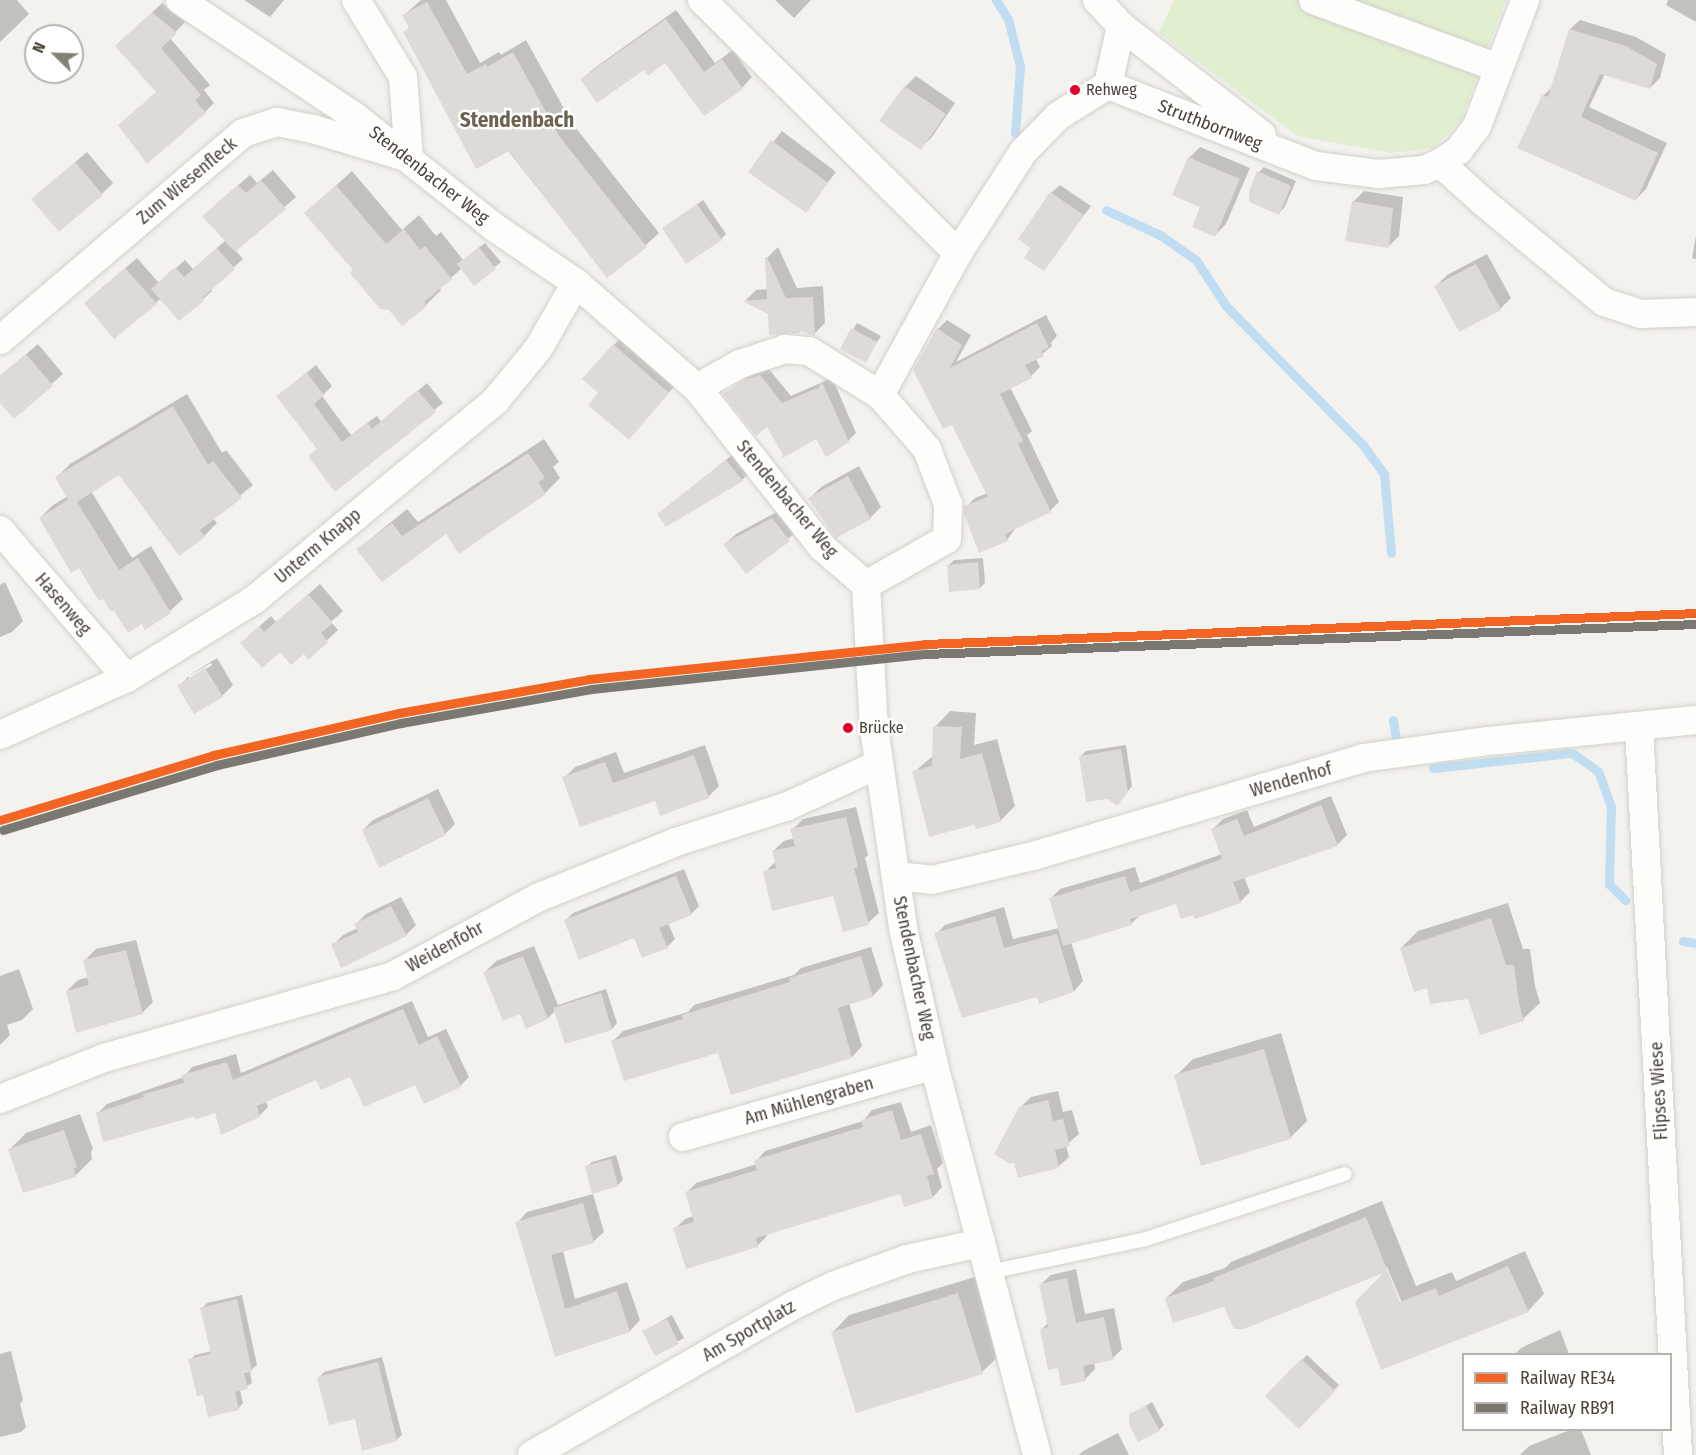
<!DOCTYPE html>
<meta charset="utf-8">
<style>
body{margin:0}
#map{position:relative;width:1696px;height:1455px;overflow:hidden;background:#f4f2ee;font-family:"Fira Sans Condensed",sans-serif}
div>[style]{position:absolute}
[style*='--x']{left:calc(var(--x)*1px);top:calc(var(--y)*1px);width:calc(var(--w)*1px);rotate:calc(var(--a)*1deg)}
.green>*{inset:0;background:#e1eecf}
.shadow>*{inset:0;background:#0003}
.stream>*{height:9px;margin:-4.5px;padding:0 4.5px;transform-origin:4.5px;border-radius:4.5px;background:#c0ddf1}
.building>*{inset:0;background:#dedbd6}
.roads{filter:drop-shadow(0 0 2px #d2d0cb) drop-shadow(0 0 2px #d2d0cb)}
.lane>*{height:14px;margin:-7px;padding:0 7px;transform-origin:7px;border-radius:7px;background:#fdfdfc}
.street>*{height:28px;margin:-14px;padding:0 14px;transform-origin:14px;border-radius:14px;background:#fdfdfc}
.rail-1>*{height:9px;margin:-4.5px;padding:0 4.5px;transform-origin:4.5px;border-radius:4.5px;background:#f26522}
.rail-2>*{height:9px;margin:-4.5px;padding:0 4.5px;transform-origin:4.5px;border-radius:4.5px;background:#7b7872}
.dots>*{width:16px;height:16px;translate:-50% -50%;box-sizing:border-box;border:3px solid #fff;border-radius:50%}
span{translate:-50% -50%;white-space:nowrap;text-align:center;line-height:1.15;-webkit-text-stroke:5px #fff;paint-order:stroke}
.bus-label{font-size:16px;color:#4b4439}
.left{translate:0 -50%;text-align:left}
.street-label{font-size:18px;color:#4b4439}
.quarter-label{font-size:21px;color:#6e6250;font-weight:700}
.legend{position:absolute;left:1462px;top:1353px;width:210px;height:78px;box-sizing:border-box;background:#fff;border:2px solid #b7b4b0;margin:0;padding:8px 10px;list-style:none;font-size:18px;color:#4b4439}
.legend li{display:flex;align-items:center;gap:12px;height:30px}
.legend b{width:30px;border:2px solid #b7b4b0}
.north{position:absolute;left:24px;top:24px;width:60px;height:60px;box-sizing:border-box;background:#fff;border:2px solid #b7b4b0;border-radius:50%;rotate:293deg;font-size:16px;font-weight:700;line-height:24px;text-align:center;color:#4b4439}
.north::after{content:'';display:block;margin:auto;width:21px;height:27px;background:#868178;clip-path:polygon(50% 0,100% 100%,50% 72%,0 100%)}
</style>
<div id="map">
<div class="green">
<div style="clip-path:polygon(1174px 0,1506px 0,1461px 120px,1434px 148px,1391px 153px,1297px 136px,1159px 33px)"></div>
</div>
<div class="shadow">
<div style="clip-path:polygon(0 0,17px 0,29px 14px,0 42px)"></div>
<div style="clip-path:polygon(244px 0,284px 0,270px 17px)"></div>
<div style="clip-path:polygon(421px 0,446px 0,480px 63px,499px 52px,501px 55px,526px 40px,572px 123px,659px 233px,646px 245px,607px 276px,410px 27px,404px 15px)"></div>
<div style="clip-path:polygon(775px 0,811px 0,794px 18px)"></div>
<div style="clip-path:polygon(1668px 0,1696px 0,1696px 22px,1666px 5px)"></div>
<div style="clip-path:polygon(162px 3px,185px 22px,170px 38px,210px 85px,204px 90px,214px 103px,205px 112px,158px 91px,126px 37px)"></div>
<div style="clip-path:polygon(676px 10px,715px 63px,733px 50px,752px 77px,742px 88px,666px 61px,644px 68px,582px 79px,593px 69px)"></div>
<div style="clip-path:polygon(1580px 20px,1636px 37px,1666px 54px,1660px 78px,1650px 88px,1605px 74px,1589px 107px,1667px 143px,1646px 189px,1636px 199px,1543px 96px,1553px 86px,1570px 29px)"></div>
<div style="clip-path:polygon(916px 76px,955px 103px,932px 137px,921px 148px,905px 87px)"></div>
<div style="clip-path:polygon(782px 131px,836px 172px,806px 211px,750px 171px)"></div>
<div style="clip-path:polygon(1200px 147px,1250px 168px,1226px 224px,1215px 235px,1202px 207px,1189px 158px)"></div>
<div style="clip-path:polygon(87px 152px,113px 183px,102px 194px,44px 189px)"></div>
<div style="clip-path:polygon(1264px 167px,1296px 181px,1284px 208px,1279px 213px,1259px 172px)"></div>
<div style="clip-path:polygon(273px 170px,296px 197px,235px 250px,243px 259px,210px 289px,212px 291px,203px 299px,179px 319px,161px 298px,156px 303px,97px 292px,137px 258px,159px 283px,185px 260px,193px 269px,226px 240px,215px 205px,250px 175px,257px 183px)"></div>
<div style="clip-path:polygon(352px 171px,402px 230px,419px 215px,436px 236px,441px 232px,463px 260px,485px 243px,501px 262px,474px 284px,462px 268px,440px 288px,441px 290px,426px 305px,402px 324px,306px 213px)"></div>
<div style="clip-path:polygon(1060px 185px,1091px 206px,1044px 269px,1051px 193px)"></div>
<div style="clip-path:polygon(1364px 191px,1403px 197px,1399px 236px,1388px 247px,1353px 202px)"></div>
<div style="clip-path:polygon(703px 200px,726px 234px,721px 239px,664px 228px)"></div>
<div style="clip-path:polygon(1696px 236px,1696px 259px,1692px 258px)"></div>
<div style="clip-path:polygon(778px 247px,797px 288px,823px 286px,825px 323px,814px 334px,802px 330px,770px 333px,769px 313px,746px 300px,756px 290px,768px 289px,767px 258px)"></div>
<div style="clip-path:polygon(1487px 254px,1511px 298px,1500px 309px,1436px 286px,1447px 275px)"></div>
<div style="clip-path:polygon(1046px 315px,1057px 336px,1051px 343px,1052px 346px,1036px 359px,1040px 367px,1031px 376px,1010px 387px,1032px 431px,1027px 435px,1059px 502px,1050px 511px,1015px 529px,1007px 540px,966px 507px,975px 498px,988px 493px,938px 329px,947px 320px,971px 335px,956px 362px)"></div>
<div style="clip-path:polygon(857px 323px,881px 336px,865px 361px,842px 348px)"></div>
<div style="clip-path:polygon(624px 334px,678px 382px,629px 438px,601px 393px,614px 345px)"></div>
<div style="clip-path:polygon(38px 344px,63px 374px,14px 417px,0 400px,0 376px)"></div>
<div style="clip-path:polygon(316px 365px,332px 386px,322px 396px,351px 435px,377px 416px,381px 422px,427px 383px,443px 403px,335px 490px,318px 448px,278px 396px)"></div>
<div style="clip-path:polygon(768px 368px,791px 396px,825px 381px,831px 375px,856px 433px,848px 441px,767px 425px,725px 394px,756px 372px)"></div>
<div style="clip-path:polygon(187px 394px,222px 453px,226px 450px,253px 485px,213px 518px,217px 523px,204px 536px,120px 473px,91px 491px,132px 558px,151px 546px,183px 599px,170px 611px,145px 628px,142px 622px,115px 609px,40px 518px,53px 505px,68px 496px,57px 477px,70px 464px)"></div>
<div style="clip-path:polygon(544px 439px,559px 462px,553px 467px,560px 478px,545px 493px,447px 531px,358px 549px,407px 509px,418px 522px)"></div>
<div style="clip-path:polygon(738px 450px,753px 469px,742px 480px,666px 525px,659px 514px)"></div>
<div style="clip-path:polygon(859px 466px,881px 507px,870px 518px,810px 498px,821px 487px)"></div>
<div style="clip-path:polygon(784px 508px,800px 529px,747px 572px,725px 544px,736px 534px)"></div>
<div style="clip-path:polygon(983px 558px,985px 583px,980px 588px,949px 565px,954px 560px)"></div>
<div style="clip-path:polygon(5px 582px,23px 621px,12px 632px,0 637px,0 585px)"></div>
<div style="clip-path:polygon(320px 584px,343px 611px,331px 622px,338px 630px,309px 657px,304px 652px,280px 650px,253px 632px,271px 616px,276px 622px)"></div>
<div style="clip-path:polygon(evenodd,217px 658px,233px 685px,222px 696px,179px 686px,190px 675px,217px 658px,211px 663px,212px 665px,189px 680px,189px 676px,211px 663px)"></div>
<div style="clip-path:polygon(950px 711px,976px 713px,974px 745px,997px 739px,1015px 806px,1000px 821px,914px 772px,934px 755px,935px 727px)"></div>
<div style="clip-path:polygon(705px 745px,719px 786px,708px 797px,656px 799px,564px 778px,575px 767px,616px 752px,624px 773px)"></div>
<div style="clip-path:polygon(1126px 745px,1132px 786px,1122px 799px,1081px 756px,1086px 751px)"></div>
<div style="clip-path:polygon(438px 789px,455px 824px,445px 834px,363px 830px,373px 820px)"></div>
<div style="clip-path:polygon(1331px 796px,1347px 835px,1337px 845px,1244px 877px,1250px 892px,1240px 902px,1194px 913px,1177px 902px,1142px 913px,1131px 924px,1071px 942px,1083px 981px,1074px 991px,1040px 1002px,1038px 995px,936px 934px,945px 925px,1004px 907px,1013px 939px,1059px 928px,1050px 899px,1060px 889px,1135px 867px,1140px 883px,1222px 854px,1213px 829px,1223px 819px,1247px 810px,1254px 827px)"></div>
<div style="clip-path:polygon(856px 807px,868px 855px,865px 858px,879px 913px,868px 923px,834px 894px,765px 872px,776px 861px,773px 851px,784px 841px,794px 838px,792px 830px,803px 819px)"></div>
<div style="clip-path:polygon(684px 869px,699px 906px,691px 914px,668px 923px,675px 939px,667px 947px,565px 921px,573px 913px)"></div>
<div style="clip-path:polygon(401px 897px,416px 925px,406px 935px,333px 945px,343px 935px,358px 928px,356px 924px,366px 914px)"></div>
<div style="clip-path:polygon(1508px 903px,1523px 949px,1530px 949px,1535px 986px,1540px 1003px,1523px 1019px,1469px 998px,1429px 986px,1401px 948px,1418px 931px)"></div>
<div style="clip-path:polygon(136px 940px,153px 1002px,142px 1013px,67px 991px,78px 980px,89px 977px,85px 960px,96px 949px)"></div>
<div style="clip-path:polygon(534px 946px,558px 1005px,606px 989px,617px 1023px,612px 1029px,556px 1010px,548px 1018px,485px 972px,496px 961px)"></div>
<div style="clip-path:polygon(871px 947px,883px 985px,873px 996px,849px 1003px,862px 1046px,852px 1057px,732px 1093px,719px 1051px,613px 1041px,623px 1031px,688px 1012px,694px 1005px,794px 975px,801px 968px)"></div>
<div style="clip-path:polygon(19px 969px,33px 1009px,22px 1020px,7px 1025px,10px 1035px,0 1045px,0 976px)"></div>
<div style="clip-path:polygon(412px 1001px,428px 1037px,446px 1029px,469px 1077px,460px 1086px,351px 1075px,317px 1078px,266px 1101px,268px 1107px,259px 1116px,216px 1112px,98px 1113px,107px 1104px,184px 1077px,192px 1067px,236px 1054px,241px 1073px)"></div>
<div style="clip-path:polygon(1281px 1033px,1307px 1121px,1290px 1138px,1176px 1076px,1193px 1059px)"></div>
<div style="clip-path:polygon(1058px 1091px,1063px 1112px,1072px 1110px,1079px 1134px,1066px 1145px,1069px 1157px,1059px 1166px,1019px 1177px,1020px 1108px,1031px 1097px)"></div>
<div style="clip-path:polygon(901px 1102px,911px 1132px,931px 1125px,943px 1163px,937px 1169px,942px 1187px,933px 1197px,901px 1192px,766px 1233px,767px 1236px,757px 1246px,675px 1229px,685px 1219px,694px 1216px,687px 1192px,696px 1183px,757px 1164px,756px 1161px,765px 1151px,863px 1121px,872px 1110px)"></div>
<div style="clip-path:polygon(80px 1114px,93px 1149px,91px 1152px,92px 1159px,76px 1175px,10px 1149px,26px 1133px)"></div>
<div style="clip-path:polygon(616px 1155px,623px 1180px,618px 1185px,586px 1167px,592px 1162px)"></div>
<div style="clip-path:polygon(593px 1194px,604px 1232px,593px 1242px,563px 1251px,575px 1299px,627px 1282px,640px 1320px,630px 1331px,556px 1356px,517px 1223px,527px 1212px)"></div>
<div style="clip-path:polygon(1382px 1201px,1416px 1286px,1452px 1272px,1456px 1281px,1525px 1251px,1544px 1294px,1528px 1311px,1401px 1309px,1404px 1308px,1387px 1267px,1225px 1305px,1166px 1298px,1183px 1282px,1225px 1268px,1231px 1262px)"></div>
<div style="clip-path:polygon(1076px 1269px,1085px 1314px,1114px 1308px,1122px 1349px,1112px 1359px,1094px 1362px,1095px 1369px,1085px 1379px,1059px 1367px,1042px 1329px,1048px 1323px,1041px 1284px,1051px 1275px)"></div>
<div style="clip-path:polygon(975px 1277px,999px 1356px,982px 1372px,833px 1332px,849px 1315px)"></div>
<div style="clip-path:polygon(242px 1295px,257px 1365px,250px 1371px,252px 1383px,240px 1390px,243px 1403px,238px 1409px,204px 1393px,190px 1360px,195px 1355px,212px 1351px,202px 1308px,207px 1303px)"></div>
<div style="clip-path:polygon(672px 1315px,684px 1338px,656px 1354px,644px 1331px)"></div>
<div style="clip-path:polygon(1560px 1330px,1569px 1354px,1515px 1354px,1521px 1348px)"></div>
<div style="clip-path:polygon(11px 1351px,23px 1400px,20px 1404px,26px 1427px,21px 1432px,0 1437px,0 1354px)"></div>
<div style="clip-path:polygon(1307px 1355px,1339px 1385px,1299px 1427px,1268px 1396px)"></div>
<div style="clip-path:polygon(382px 1357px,402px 1435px,396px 1440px,356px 1417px,319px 1378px,324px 1372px)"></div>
<div style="clip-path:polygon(1152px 1402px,1164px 1425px,1159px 1430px,1131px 1415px)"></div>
<div style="clip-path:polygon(1570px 1430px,1581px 1430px,1591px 1455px,1520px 1455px,1529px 1446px)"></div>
<div style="clip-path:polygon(1118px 1433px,1129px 1455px,1079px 1455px,1083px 1451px)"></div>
</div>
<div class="stream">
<div style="--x:996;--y:0;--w:22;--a:58"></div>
<div style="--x:1008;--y:19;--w:49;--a:75.7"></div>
<div style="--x:1020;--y:66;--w:67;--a:94.3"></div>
<div style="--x:1106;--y:210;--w:60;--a:24.8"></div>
<div style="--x:1160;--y:235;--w:44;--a:34.8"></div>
<div style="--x:1196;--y:260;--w:55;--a:56.9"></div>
<div style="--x:1226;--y:306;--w:195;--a:45.4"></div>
<div style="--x:1363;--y:445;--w:36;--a:54"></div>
<div style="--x:1384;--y:474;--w:79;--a:84.9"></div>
<div style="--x:1393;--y:720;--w:20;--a:81"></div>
<div style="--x:1433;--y:768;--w:140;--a:-6.2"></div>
<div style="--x:1572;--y:753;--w:32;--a:35"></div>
<div style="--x:1598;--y:771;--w:37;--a:70"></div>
<div style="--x:1611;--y:806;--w:78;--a:91.5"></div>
<div style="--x:1609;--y:884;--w:23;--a:45"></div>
<div style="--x:1683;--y:941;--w:13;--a:9"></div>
</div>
<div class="building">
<div style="clip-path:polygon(427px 2px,467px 74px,486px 64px,487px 67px,513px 52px,559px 136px,647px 247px,607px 278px,509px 151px,476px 169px,403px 32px,409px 28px,402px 15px)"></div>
<div style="clip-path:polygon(152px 12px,177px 33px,161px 48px,201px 95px,195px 100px,206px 113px,147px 164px,118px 125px,156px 92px,115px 46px)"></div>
<div style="clip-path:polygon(666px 19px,704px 72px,722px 59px,743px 89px,704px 116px,665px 63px,648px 76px,644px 70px,597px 103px,580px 79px)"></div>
<div style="clip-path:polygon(1569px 29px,1626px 46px,1657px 64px,1650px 89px,1600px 74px,1581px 117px,1658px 153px,1636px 201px,1517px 148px,1542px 95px,1548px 97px)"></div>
<div style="clip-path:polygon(904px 86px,946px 114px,921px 150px,879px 121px)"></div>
<div style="clip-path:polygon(771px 140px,828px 183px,806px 213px,748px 172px)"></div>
<div style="clip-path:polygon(1188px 157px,1240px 179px,1215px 237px,1192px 227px,1200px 207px,1172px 195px)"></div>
<div style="clip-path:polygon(75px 162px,103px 195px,59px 232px,31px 199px)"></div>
<div style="clip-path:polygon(1257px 171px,1291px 186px,1279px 215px,1249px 202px,1249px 192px)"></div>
<div style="clip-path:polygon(261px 180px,286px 209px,235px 252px,202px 216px,238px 185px,246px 193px)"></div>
<div style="clip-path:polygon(336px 185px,386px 244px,404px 229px,420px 250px,425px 246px,452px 279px,424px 302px,427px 306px,402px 326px,389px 310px,380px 309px,350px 273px,353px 270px,304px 213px)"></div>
<div style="clip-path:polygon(1050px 192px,1084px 215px,1044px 271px,1024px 258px,1030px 248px,1018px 239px)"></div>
<div style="clip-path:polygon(1352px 201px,1393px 208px,1389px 248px,1345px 241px)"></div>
<div style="clip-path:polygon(697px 204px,722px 240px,686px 264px,662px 228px)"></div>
<div style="clip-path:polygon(479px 247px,496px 269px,474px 286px,457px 264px)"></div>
<div style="clip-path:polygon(217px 248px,235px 269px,202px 298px,204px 301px,179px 321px,151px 289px,175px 267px,184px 277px)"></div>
<div style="clip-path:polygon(765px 257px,767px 257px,786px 298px,813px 297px,815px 336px,800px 331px,801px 333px,769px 335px,768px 314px,743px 301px,767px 299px)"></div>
<div style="clip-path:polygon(1476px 264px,1501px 310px,1459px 332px,1434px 286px)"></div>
<div style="clip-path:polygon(125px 268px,157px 304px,114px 339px,84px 303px)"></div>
<div style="clip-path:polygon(1037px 323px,1049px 347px,1041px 351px,1044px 356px,1025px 365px,1032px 378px,1000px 394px,1023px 441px,1018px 444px,1051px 512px,1005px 534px,1008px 541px,979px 553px,964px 514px,964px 506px,988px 497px,952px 425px,943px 429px,913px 370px,937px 328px,962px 345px,950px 368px)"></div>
<div style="clip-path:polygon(851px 328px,877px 342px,866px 363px,840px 349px)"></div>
<div style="clip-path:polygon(613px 344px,669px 393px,629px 440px,588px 405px,598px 393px,582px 379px)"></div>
<div style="clip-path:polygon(26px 354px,53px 386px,14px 419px,0 403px,0 376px)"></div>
<div style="clip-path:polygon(307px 373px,324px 395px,314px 404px,342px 442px,368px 423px,372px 429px,417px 390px,436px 412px,335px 492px,308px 456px,317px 449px,276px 396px)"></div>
<div style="clip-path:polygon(760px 375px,782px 403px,817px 388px,817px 391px,822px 382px,849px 442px,826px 457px,816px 439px,781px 459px,783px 455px,767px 427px,756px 436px,723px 394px,747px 379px)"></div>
<div style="clip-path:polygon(173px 406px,208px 465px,213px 461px,242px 498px,200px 530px,205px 537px,179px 556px,119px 475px,77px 502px,119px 570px,138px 558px,171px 613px,145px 630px,142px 624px,128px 633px,114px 611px,111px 612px,103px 599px,99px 601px,79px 568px,71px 573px,39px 518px,68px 500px,55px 477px)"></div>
<div style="clip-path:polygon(528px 453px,545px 478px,538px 482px,546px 494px,459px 554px,446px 534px,382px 582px,356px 549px,392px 523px,402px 536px)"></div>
<div style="clip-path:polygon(726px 460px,743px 481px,666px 527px,657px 514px)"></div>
<div style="clip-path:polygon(848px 476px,871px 519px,836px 538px,808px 498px)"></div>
<div style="clip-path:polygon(772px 518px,790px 541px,746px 574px,723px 544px)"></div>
<div style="clip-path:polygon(978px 562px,980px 589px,949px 592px,947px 565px)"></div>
<div style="clip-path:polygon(308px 594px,333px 623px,321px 633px,328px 642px,308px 660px,304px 654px,291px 665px,280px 652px,262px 668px,240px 643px,259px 626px,264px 632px)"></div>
<div style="clip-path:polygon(205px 668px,223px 697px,194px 714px,177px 686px)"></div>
<div style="clip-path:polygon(933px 726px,962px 727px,960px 759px,982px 753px,1001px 822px,976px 829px,974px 825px,929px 837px,912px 771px,932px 766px)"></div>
<div style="clip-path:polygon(1121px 749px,1128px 792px,1117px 806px,1108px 799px,1086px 802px,1079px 756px)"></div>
<div style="clip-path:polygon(694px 755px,709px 798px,660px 816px,655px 801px,580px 827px,562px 777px,605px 762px,613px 783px)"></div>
<div style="clip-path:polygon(428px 798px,446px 835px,379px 868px,362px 830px)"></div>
<div style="clip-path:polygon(1321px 805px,1338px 846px,1233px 882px,1241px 903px,1195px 919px,1193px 915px,1181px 919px,1176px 904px,1130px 919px,1132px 925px,1063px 946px,1049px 898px,1125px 876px,1130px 892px,1222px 859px,1211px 829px,1237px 819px,1244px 836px)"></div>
<div style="clip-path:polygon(846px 817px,858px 867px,854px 868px,869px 925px,843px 932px,833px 896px,772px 911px,763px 871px,776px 868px,772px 851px,795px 846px,790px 829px)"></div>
<div style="clip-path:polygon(676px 876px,692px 915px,659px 928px,668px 948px,642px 958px,634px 938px,579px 960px,564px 920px)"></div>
<div style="clip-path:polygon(391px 906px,407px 936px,341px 968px,331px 944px,358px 932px,354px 924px)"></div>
<div style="clip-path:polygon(995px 916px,1004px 948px,1057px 934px,1074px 992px,1039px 1004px,1037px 997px,962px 1018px,934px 933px)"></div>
<div style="clip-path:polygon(1491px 918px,1506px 965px,1514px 965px,1519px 1003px,1524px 1021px,1480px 1035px,1468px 999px,1430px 1004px,1427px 988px,1414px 992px,1400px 948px)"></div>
<div style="clip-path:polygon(126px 950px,143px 1014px,76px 1033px,66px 991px,89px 985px,83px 960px)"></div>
<div style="clip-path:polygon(523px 956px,548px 1019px,526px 1029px,520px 1014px,503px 1021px,483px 972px)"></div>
<div style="clip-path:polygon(861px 956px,873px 997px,838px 1008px,852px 1058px,731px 1095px,718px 1053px,624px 1081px,611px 1041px,683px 1019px,682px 1015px,790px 982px,789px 978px)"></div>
<div style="clip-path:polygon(601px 993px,612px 1030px,565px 1044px,553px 1008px)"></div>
<div style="clip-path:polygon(403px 1009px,419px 1045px,437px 1036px,461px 1087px,424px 1104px,415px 1085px,364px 1107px,350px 1077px,321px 1090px,316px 1080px,257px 1106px,260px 1117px,221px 1135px,215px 1113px,197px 1119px,193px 1117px,103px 1142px,96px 1113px,144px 1097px,143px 1094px,184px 1083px,182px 1075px,227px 1062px,233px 1080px)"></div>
<div style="clip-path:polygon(1264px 1049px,1291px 1139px,1201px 1166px,1174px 1075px)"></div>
<div style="clip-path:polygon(1048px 1100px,1053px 1121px,1063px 1119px,1070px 1146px,1055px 1150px,1059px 1168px,1018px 1178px,1014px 1163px,1010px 1164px,994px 1154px,1019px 1107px)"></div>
<div style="clip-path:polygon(892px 1110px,901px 1140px,921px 1134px,934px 1174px,927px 1176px,933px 1198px,904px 1207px,900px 1194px,756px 1238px,758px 1247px,686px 1269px,673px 1228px,694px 1222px,685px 1192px,757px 1170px,754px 1160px,863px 1127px,861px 1120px)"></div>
<div style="clip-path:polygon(64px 1130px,77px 1167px,74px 1169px,76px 1177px,23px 1193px,8px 1149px)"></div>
<div style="clip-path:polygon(611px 1159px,618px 1186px,592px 1194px,585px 1166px)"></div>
<div style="clip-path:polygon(583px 1203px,594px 1243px,551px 1255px,565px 1309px,617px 1291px,630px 1332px,555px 1357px,515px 1222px)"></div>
<div style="clip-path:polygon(1366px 1217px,1400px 1302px,1436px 1288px,1439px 1296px,1508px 1266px,1529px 1312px,1381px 1370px,1355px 1302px,1383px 1273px,1244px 1329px,1234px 1329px,1224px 1307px,1173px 1323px,1165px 1298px,1214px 1281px,1213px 1278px)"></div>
<div style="clip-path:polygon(1067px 1278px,1076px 1323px,1104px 1317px,1113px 1360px,1083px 1366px,1086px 1381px,1061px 1386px,1058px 1368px,1048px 1370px,1040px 1329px,1048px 1327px,1039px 1284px)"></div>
<div style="clip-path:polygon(958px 1293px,983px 1374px,856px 1413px,831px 1332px)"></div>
<div style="clip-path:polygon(237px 1299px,252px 1372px,244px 1373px,248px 1389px,235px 1392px,239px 1410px,208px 1417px,203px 1395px,197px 1396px,188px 1359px,211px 1354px,200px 1308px)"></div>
<div style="clip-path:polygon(667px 1319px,679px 1344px,655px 1356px,642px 1331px)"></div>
<div style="clip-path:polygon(1301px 1359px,1335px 1391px,1299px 1429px,1265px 1396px)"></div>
<div style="clip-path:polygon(378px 1362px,397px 1441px,362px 1451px,355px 1419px,329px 1425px,317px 1377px)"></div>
<div style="clip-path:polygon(1146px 1406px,1160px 1431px,1138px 1442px,1129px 1424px,1129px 1414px)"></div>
</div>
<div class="roads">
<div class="lane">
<div style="--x:990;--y:1272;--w:159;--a:-11.9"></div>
<div style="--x:1146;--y:1239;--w:209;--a:-18.1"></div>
</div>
<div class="street">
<div style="--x:180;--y:0;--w:209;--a:33.7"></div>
<div style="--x:354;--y:116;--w:179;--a:38.4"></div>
<div style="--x:494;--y:227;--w:99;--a:34.3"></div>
<div style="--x:576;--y:283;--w:160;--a:41"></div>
<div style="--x:697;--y:388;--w:202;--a:51.8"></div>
<div style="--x:822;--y:547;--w:58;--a:40.8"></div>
<div style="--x:866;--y:585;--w:143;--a:86.8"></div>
<div style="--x:874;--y:728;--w:202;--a:81.7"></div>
<div style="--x:903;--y:928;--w:140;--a:77.2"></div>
<div style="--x:934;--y:1065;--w:403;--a:75.2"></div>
<div style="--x:702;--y:0;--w:360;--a:44.7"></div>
<div style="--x:1097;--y:0;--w:35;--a:47"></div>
<div style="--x:1121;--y:26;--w:60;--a:102.4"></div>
<div style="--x:1313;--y:0;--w:198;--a:20.1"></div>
<div style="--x:1121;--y:26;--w:178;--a:37.7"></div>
<div style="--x:1108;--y:85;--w:223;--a:21.3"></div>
<div style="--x:1316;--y:166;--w:64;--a:7.2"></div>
<div style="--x:1379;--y:174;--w:45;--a:-5.1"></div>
<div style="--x:1424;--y:170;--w:17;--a:-24"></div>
<div style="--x:1440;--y:163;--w:23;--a:-34"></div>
<div style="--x:1459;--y:150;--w:30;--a:-53"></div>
<div style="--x:1477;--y:126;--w:135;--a:-69.1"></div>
<div style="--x:1440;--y:163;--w:57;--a:42.1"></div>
<div style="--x:1482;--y:201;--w:158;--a:39.6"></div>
<div style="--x:1604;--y:302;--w:39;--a:18"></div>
<div style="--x:1641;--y:314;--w:55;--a:-2.1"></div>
<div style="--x:0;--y:340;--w:319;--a:-40.4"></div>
<div style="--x:243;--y:133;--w:36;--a:-18"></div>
<div style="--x:277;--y:122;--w:37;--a:11"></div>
<div style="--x:313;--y:129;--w:100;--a:16.8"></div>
<div style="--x:409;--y:158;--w:81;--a:-94.2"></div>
<div style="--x:403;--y:77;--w:90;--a:-121.4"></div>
<div style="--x:697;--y:388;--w:49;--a:-29.2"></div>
<div style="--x:740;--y:364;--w:47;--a:-18.4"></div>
<div style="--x:785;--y:349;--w:24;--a:5"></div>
<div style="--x:809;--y:351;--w:84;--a:31.8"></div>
<div style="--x:0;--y:530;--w:195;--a:49.4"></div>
<div style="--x:866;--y:585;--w:93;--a:-29.6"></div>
<div style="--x:947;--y:539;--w:35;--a:-88"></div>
<div style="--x:948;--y:504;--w:59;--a:-110.9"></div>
<div style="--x:927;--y:449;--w:72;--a:-131"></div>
<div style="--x:880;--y:395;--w:162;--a:-61.2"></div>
<div style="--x:958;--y:253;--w:120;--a:-57.2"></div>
<div style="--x:1023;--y:152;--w:50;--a:-45.8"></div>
<div style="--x:1058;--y:116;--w:59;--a:-31.8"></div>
<div style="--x:1639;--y:727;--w:729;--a:86.93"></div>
<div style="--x:0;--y:735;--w:139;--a:-24.2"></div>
<div style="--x:127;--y:678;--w:149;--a:-31.6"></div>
<div style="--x:254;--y:600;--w:313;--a:-39.5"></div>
<div style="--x:495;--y:401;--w:67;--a:-50.4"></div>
<div style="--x:538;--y:349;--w:76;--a:-60.1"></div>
<div style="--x:896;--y:876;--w:36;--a:6"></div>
<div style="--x:932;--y:880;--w:104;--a:-13.4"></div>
<div style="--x:1033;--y:856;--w:344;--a:-16.5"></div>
<div style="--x:1363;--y:758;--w:127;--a:-7.7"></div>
<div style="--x:1489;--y:741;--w:208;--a:-5.8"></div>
<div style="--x:0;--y:1099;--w:112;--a:-21.5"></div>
<div style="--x:104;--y:1058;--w:300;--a:-15.8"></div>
<div style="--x:393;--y:976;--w:164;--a:-28.4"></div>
<div style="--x:537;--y:898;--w:150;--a:-21.9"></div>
<div style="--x:676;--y:842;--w:118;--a:-17.8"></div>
<div style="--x:788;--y:806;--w:100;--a:-24.8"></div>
<div style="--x:683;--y:1137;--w:261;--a:-16"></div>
<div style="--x:532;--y:1455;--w:302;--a:-29.8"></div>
<div style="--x:794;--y:1305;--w:43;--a:-26"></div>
<div style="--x:833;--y:1286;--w:79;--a:-20"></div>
<div style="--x:907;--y:1259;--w:76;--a:-12.2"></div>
</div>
</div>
<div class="rail-1">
<div style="--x:0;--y:820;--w:224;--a:-16.9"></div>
<div style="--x:214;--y:755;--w:190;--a:-12.8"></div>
<div style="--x:399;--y:713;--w:193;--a:-10.1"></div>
<div style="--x:589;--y:679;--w:338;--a:-5.9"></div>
<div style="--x:925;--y:644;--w:772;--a:-2.3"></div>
</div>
<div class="rail-2">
<div style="--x:3;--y:830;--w:224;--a:-16.9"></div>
<div style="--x:217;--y:765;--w:189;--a:-12.9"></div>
<div style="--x:401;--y:723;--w:193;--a:-10.1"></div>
<div style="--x:591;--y:689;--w:337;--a:-6"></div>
<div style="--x:926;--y:654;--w:771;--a:-2.23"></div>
</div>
<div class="dots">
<div style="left:1075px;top:90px;background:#e4002b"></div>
<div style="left:848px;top:728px;background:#e4002b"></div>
</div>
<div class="bus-label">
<span class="left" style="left:1086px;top:90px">Rehweg</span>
<span class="left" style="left:859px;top:728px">Brücke</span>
</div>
<div class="street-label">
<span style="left:1210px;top:125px;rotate:21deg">Struthbornweg</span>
<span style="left:429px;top:175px;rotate:38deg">Stendenbacher Weg</span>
<span style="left:187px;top:181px;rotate:-40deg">Zum Wiesenfleck</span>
<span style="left:787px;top:499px;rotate:50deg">Stendenbacher Weg</span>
<span style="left:318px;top:546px;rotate:-40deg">Unterm Knapp</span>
<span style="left:63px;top:604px;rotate:49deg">Hasenweg</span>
<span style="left:1291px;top:780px;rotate:-16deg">Wendenhof</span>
<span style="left:445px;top:947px;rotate:-29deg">Weidenfohr</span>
<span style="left:914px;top:968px;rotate:78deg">Stendenbacher Weg</span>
<span style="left:1659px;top:1091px;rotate:-93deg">Flipses Wiese</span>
<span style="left:809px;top:1101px;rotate:-16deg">Am Mühlengraben</span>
<span style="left:749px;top:1331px;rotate:-30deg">Am Sportplatz</span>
</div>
<div class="quarter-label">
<span style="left:517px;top:120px">Stendenbach</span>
</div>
<ul class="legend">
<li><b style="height:8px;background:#f26522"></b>Railway RE34</li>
<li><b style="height:8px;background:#7b7872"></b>Railway RB91</li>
</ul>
<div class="north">N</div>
</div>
